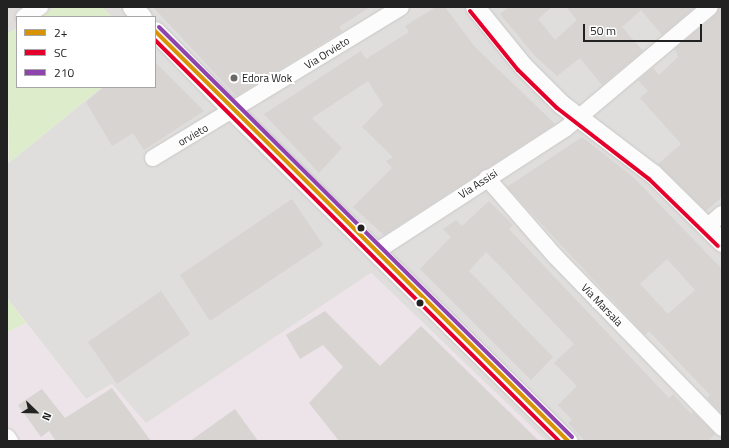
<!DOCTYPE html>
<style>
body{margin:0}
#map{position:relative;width:729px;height:448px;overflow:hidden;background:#f0eeeb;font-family:"Titillium Web",sans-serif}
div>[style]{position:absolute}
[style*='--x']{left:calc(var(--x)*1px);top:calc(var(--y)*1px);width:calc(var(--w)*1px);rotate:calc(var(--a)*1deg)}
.residential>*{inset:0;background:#dfdedc}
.industrial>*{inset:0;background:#ede4e9}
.grass>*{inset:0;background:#ddeccb}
.building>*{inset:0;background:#d7d4d2}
.roads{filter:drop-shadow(0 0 1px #c9c8c7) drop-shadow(0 0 1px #c9c8c7)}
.minor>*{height:16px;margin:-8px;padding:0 8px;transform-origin:8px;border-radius:8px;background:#fdfcfc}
.tertiary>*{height:19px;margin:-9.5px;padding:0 9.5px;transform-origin:9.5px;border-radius:9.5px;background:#fdfcfc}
.bus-1>*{height:4px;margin:-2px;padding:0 2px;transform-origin:2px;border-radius:2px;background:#d79205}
.bus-2>*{height:4px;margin:-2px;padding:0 2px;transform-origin:2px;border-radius:2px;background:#e4002b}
.bus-3>*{height:4px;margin:-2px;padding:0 2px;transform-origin:2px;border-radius:2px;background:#8e44ad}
.dots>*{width:11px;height:11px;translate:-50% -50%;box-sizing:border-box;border:2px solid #fff;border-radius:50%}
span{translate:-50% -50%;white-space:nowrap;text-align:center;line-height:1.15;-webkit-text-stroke:4px #fff;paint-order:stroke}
.street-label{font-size:11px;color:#222}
.poi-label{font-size:11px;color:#222}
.left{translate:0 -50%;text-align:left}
.frame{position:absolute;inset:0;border:8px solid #222;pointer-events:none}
.legend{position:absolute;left:16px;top:16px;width:140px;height:72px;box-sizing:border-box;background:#fff;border:1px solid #a7a7a7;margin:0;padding:5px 7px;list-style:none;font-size:12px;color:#222}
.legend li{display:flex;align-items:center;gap:8px;height:20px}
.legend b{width:20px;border:1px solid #a7a7a7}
.north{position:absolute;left:16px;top:392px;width:40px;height:40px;-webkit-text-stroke:3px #fff;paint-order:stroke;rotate:113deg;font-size:11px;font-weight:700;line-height:16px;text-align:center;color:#222}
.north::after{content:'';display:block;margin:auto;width:14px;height:18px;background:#222;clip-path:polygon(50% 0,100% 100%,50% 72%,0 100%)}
.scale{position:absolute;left:583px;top:24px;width:119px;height:18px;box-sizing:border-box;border:2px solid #222;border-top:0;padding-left:5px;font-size:12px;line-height:14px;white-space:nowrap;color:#222;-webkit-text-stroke:3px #fff;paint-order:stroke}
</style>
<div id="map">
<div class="residential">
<div style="clip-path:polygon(7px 7px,55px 7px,37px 17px,17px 17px,17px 28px,7px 34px)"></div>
<div style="clip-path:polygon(102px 7px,722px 7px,722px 441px,546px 441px,371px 273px,146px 424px,112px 384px,86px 399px,7px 298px,7px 161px,9px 163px,102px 87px,155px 87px,155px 17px,112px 17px)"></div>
</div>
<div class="industrial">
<div style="clip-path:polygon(371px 273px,546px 441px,19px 441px,7px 426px,7px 332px,26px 323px,86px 399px,112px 384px,146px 423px)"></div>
</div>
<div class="grass">
<div style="clip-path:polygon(55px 7px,102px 7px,112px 17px,37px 17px)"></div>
<div style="clip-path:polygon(17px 28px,17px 87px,102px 87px,9px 163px,7px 34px)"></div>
<div style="clip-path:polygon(7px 298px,26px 323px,7px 332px)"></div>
</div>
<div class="building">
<div style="clip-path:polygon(153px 7px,370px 7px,339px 27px,342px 31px,236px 96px)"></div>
<div style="clip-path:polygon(436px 7px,445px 7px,475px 47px,555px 124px,384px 235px,353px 207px,392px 168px,386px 161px,393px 157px,362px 127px,383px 105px,368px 81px,312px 118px,342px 148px,319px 173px,264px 114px,361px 51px,366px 59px,409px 32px,405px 26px)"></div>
<div style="clip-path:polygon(509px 7px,552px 7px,538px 19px,555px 40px,577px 20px,566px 7px,695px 7px,662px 35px,641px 10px,622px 27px,643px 51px,602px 85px,580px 58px,557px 76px,535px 56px,500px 14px)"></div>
<div style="clip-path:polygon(719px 7px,722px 7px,722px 197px,706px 211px,658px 164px,681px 144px,640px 98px,648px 91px,638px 80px,653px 68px,659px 75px,678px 57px,675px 49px,716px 14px)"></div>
<div style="clip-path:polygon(155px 62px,204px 111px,144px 150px,133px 133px,112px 146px,86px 102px,104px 87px,155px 87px)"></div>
<div style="clip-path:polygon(evenodd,582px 137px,633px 177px,722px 269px,722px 414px,707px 398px,710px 395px,649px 331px,645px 335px,507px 187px,582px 137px,667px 259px,695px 290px,668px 314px,640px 284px,667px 259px)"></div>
<div style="clip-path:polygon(292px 199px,323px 245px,210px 321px,180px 275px)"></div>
<div style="clip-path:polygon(489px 201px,513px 225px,509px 229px,669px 398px,673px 394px,691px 414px,693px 412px,715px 434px,708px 441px,585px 441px,568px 423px,572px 420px,558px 405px,577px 386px,554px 363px,574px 344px,500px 266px,486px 252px,469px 271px,553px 357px,531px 380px,420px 269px,451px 237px,443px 229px,456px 220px,462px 226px)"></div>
<div style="clip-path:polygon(161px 291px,190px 334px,117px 384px,88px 342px)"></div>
<div style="clip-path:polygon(325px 311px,380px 366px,421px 326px,539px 441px,339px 441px,309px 403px,343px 367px,323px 345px,300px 359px,286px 335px)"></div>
<div style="clip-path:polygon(112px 388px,151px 441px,56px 441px,49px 431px,41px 437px,18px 405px,42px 389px,65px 418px)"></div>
<div style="clip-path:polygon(235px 409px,258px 441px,190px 441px)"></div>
</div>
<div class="roads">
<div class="minor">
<div style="--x:24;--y:17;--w:19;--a:-32"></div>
<div style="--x:153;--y:158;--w:290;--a:-31.3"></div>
<div style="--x:487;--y:178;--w:103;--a:48.9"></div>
<div style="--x:555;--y:256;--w:240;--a:45.8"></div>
<div style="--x:707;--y:227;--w:20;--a:-41"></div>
<div style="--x:377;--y:251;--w:224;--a:-33"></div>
<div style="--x:565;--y:129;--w:189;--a:-40.1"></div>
<div style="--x:7;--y:437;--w:5;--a:53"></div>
</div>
<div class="tertiary">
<div style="--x:132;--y:7;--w:14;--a:45"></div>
<div style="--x:475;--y:7;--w:76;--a:50.9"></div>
<div style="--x:523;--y:66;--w:54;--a:45"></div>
<div style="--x:561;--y:104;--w:116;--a:37.3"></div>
<div style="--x:653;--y:174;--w:97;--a:44.6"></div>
<div style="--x:155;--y:31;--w:112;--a:45.7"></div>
<div style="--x:233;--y:111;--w:470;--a:44.6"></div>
</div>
</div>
<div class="bus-1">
<div style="--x:155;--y:31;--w:582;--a:44.79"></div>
</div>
<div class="bus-2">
<div style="--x:470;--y:11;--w:76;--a:50.9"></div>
<div style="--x:518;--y:70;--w:54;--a:44.3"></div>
<div style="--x:557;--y:108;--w:116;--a:37.7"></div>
<div style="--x:649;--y:179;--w:96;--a:44.2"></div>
<div style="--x:155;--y:40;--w:569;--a:44.79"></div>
</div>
<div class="bus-3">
<div style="--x:159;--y:27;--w:582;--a:44.79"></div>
</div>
<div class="dots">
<div style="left:234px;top:78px;background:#6a6968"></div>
<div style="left:361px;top:228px;background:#222"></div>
<div style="left:420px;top:303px;background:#222"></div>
</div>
<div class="street-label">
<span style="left:327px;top:53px;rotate:-32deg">Via Orvieto</span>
<span style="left:193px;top:135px;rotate:-30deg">orvieto</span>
<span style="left:478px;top:184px;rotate:-33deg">Via Assisi</span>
<span style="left:602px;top:305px;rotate:46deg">Via Marsala</span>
</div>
<div class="poi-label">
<span class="left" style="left:242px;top:78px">Edora Wok</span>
</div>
<div class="frame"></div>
<ul class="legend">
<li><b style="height:5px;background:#d79205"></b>2+</li>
<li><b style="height:5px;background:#e4002b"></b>SC</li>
<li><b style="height:5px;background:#8e44ad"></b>210</li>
</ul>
<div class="north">N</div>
<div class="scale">50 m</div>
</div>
